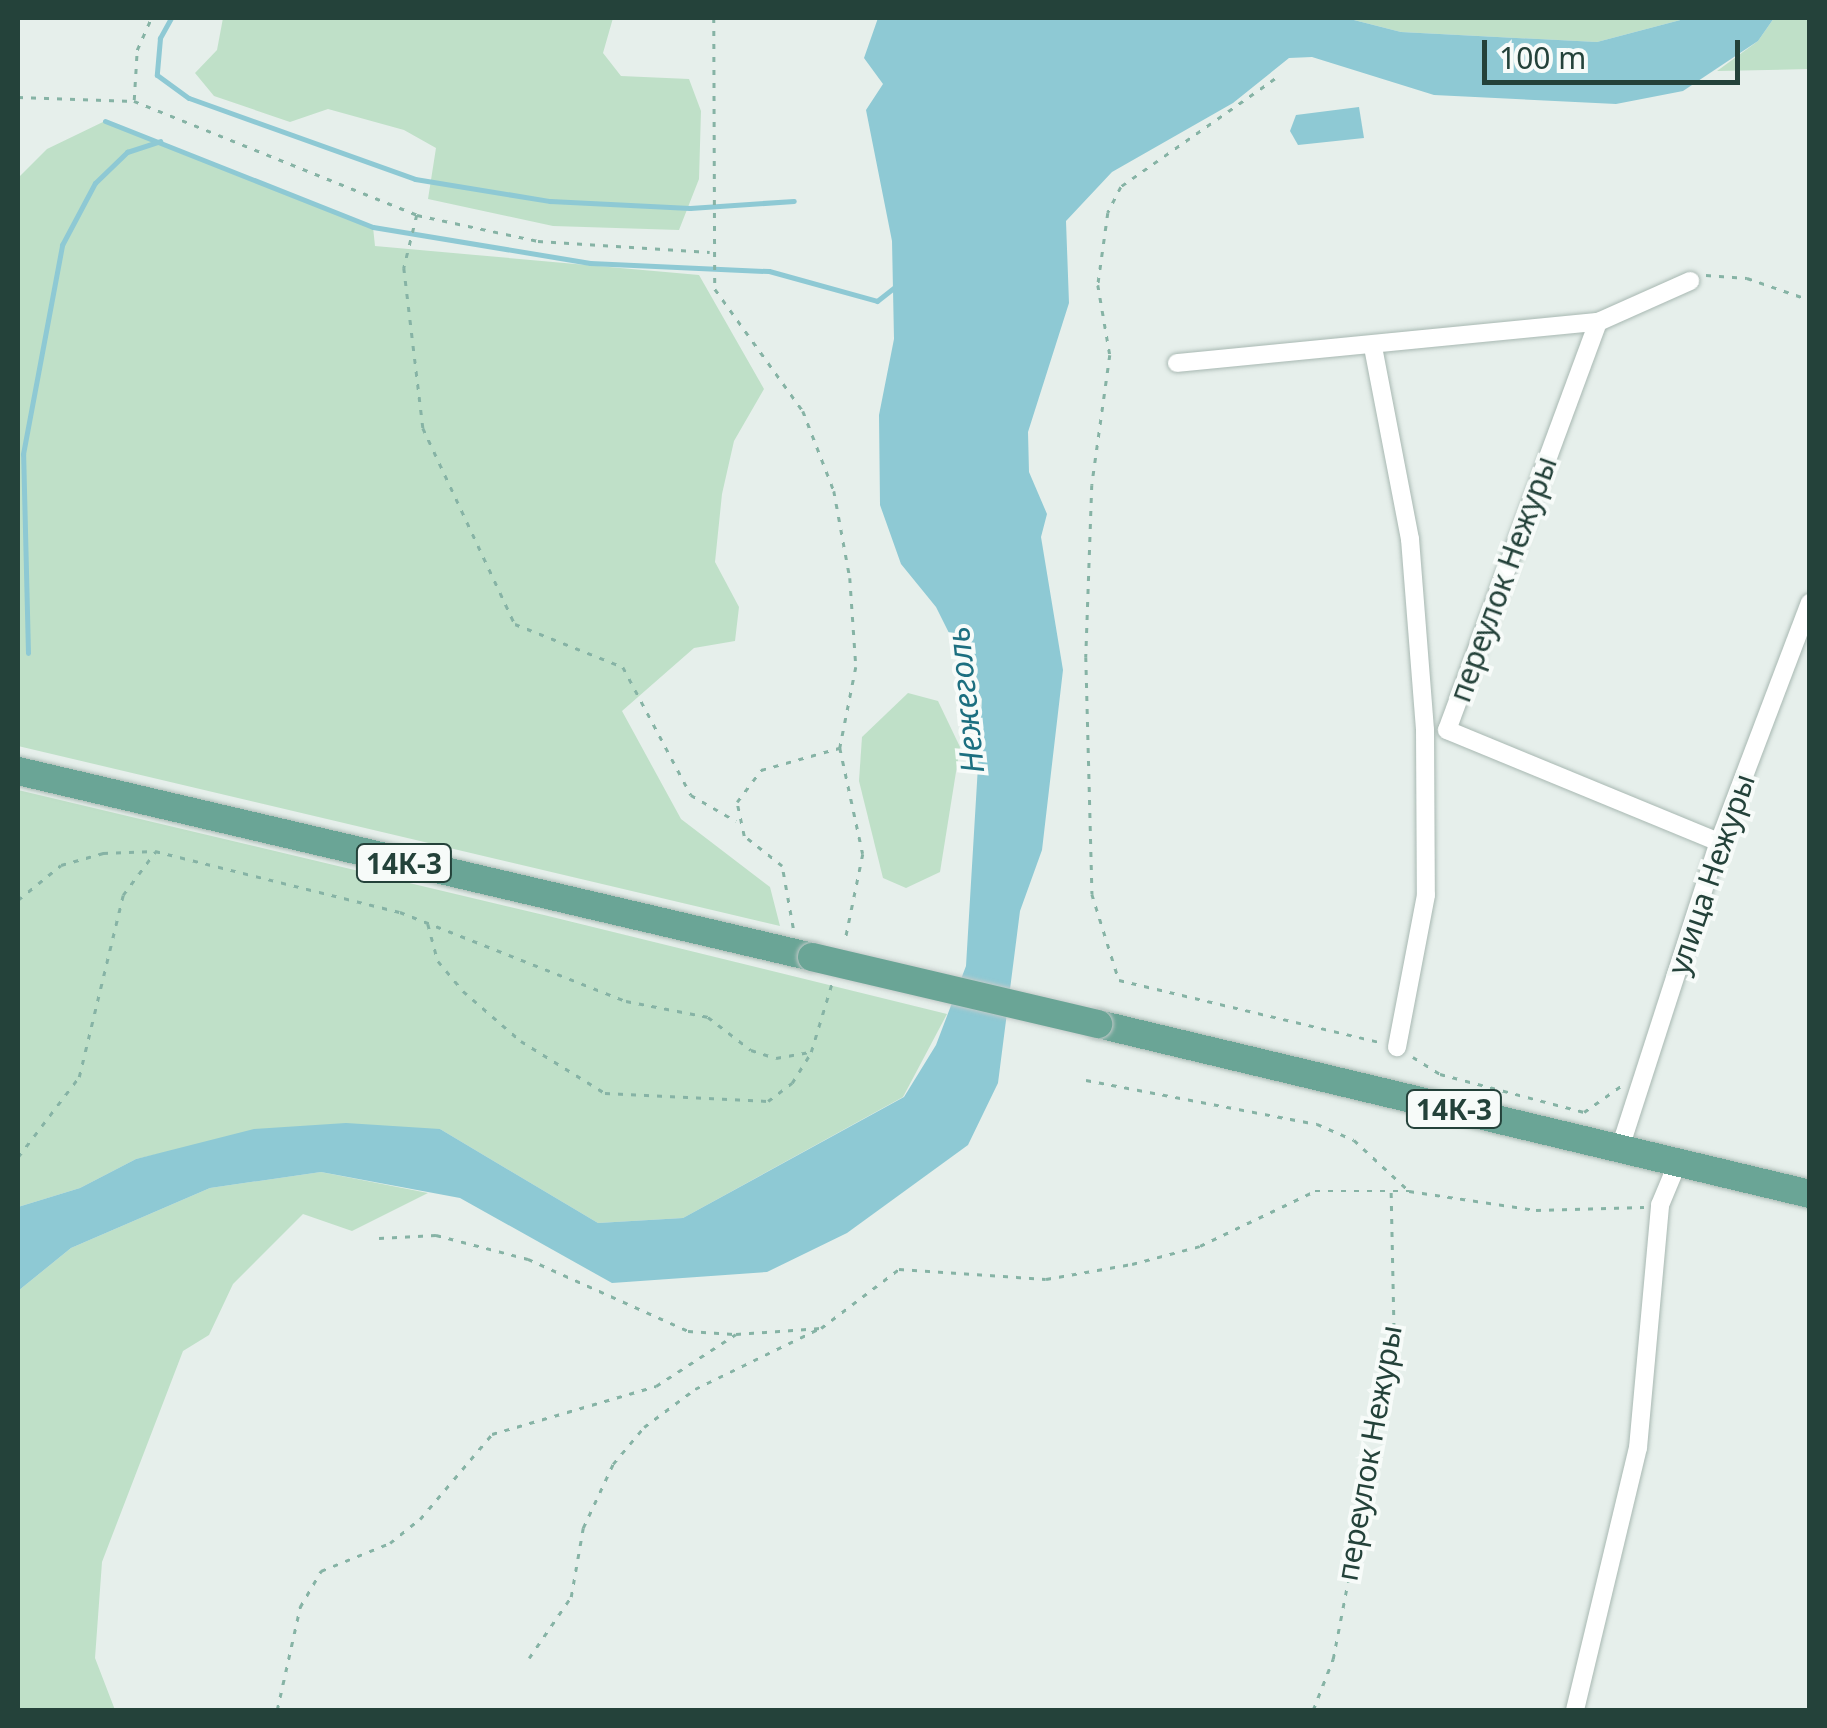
<!DOCTYPE html>
<meta charset="utf-8">
<style>
body{margin:0}
#map{position:relative;width:1827px;height:1728px;overflow:hidden;background:#e6efeb;font-family:"Noto Sans",sans-serif}
div>[style]{position:absolute}
[style*='--x']{left:calc(var(--x)*1px);top:calc(var(--y)*1px);width:calc(var(--w)*1px);rotate:calc(var(--a)*1deg)}
.green>*{inset:0;background:#bfe0c8}
.water>*{inset:0;background:#8ec9d4}
.stream>*{height:5px;margin:-2.5px;padding:0 2.5px;transform-origin:2.5px;border-radius:2.5px;background:#8ec9d4}
.path>*{height:2.5px;margin-top:-1.25px;transform-origin:0;background:repeating-linear-gradient(90deg,#86b3a5 0 5px,transparent 0 13px)}
.roads{filter:drop-shadow(0 0 2px #a8b8b2) drop-shadow(0 0 2px #a8b8b2)}
.street>*{height:18px;margin:-9px;padding:0 9px;transform-origin:9px;border-radius:9px;background:#fff}
.primary>*{height:28px;margin:-14px;padding:0 14px;transform-origin:14px;border-radius:14px;background:#6aa596}
.bridges{filter:drop-shadow(0 0 2px #c2cac8) drop-shadow(0 0 2px #c2cac8)}
.primary-bridge>*{height:28px;margin:-14px;padding:0 14px;transform-origin:14px;border-radius:14px;background:#6aa596}
span{translate:-50% -50%;white-space:nowrap;text-align:center;line-height:1.15;-webkit-text-stroke:8px #f7fbf9;paint-order:stroke}
.shield-label span{padding:2px 8px;background:#f7fbf9;border:2px solid;border-radius:8px;-webkit-text-stroke-width:0}
.shield-label{font-size:28px;color:#24423a;font-weight:700}
.street-label{font-size:30px;color:#24423a}
.water-label{font-size:32px;color:#1c6f80;font-style:italic}
.frame{position:absolute;inset:0;border:20px solid #24423a;pointer-events:none}
.scale{position:absolute;left:1482px;top:40px;width:258px;height:45px;box-sizing:border-box;border:5px solid #24423a;border-top:0;padding-left:12px;font-size:30px;line-height:35px;white-space:nowrap;color:#24423a;-webkit-text-stroke:8px #f7fbf9;paint-order:stroke}
</style>
<div id="map">
<div class="green">
<div style="clip-path:polygon(223px 18px,613px 18px,603px 53px,621px 76px,689px 79px,701px 111px,699px 179px,679px 230px,553px 226px,428px 199px,436px 148px,404px 130px,328px 109px,290px 122px,214px 96px,195px 73px,217px 50px)"></div>
<div style="clip-path:polygon(1346px 18px,1688px 18px,1597px 42px,1401px 32px)"></div>
<div style="clip-path:polygon(1774px 18px,1809px 18px,1809px 69px,1717px 71px,1758px 41px)"></div>
<div style="clip-path:polygon(105px 121px,373px 227px,375px 246px,699px 275px,764px 389px,734px 441px,722px 494px,715px 562px,739px 607px,735px 641px,694px 648px,622px 711px,681px 819px,770px 887px,780px 926px,18px 746px,18px 178px,47px 149px)"></div>
<div style="clip-path:polygon(908px 693px,938px 701px,960px 747px,940px 872px,906px 888px,883px 878px,859px 781px,862px 737px)"></div>
<div style="clip-path:polygon(18px 790px,544px 915px,947px 1014px,903px 1097px,683px 1218px,598px 1223px,440px 1129px,189px 1147px,136px 1159px,80px 1188px,18px 1207px)"></div>
<div style="clip-path:polygon(321px 1172px,428px 1193px,352px 1231px,303px 1214px,233px 1284px,209px 1335px,183px 1351px,102px 1562px,95px 1658px,115px 1710px,18px 1710px,18px 1291px,71px 1248px,210px 1188px)"></div>
</div>
<div class="water">
<div style="clip-path:polygon(878px 18px,1346px 18px,1401px 32px,1597px 42px,1688px 18px,1774px 18px,1758px 41px,1683px 91px,1616px 104px,1434px 95px,1312px 57px,1289px 58px,1233px 103px,1112px 172px,1066px 221px,1069px 303px,1028px 432px,1029px 472px,1047px 514px,1041px 537px,1063px 670px,1042px 850px,1020px 911px,998px 1083px,968px 1145px,847px 1233px,767px 1272px,612px 1283px,460px 1198px,321px 1172px,210px 1188px,71px 1248px,18px 1291px,18px 1207px,80px 1188px,136px 1159px,254px 1129px,346px 1123px,440px 1129px,598px 1223px,683px 1218px,904px 1097px,936px 1045px,966px 966px,982px 699px,936px 607px,901px 564px,880px 505px,879px 415px,894px 339px,892px 241px,866px 110px,883px 84px,864px 58px)"></div>
<div style="clip-path:polygon(1359px 107px,1364px 138px,1298px 145px,1290px 131px,1296px 115px)"></div>
</div>
<div class="stream">
<div style="--x:171;--y:18;--w:23;--a:119"></div>
<div style="--x:160;--y:38;--w:37;--a:95"></div>
<div style="--x:157;--y:75;--w:39;--a:36"></div>
<div style="--x:189;--y:98;--w:240;--a:19.7"></div>
<div style="--x:415;--y:179;--w:137;--a:9.3"></div>
<div style="--x:550;--y:201;--w:140;--a:2.9"></div>
<div style="--x:690;--y:208;--w:104;--a:-3.9"></div>
<div style="--x:105;--y:121;--w:288;--a:21.6"></div>
<div style="--x:373;--y:227;--w:220;--a:9.4"></div>
<div style="--x:590;--y:263;--w:179;--a:2.6"></div>
<div style="--x:769;--y:271;--w:112;--a:15.5"></div>
<div style="--x:877;--y:301;--w:23;--a:-38"></div>
<div style="--x:28;--y:653;--w:199;--a:-91.4"></div>
<div style="--x:23;--y:454;--w:213;--a:-79.4"></div>
<div style="--x:62;--y:245;--w:70;--a:-62"></div>
<div style="--x:95;--y:183;--w:45;--a:-44.1"></div>
<div style="--x:127;--y:152;--w:35;--a:-18"></div>
</div>
<div class="path">
<div style="--x:714;--y:18;--w:271;--a:89.8"></div>
<div style="--x:715;--y:289;--w:150;--a:54.2"></div>
<div style="--x:803;--y:411;--w:86;--a:68.8"></div>
<div style="--x:834;--y:491;--w:88;--a:79.6"></div>
<div style="--x:850;--y:578;--w:89;--a:86.1"></div>
<div style="--x:856;--y:667;--w:83;--a:101.2"></div>
<div style="--x:840;--y:748;--w:108;--a:77.8"></div>
<div style="--x:863;--y:854;--w:90;--a:101.6"></div>
<div style="--x:1275;--y:79;--w:188;--a:145"></div>
<div style="--x:1121;--y:187;--w:29;--a:117"></div>
<div style="--x:1108;--y:213;--w:73;--a:97.9"></div>
<div style="--x:1098;--y:285;--w:71;--a:80.3"></div>
<div style="--x:1110;--y:355;--w:131;--a:97.9"></div>
<div style="--x:1092;--y:485;--w:172;--a:92"></div>
<div style="--x:1086;--y:657;--w:237;--a:88.5"></div>
<div style="--x:1092;--y:894;--w:90;--a:72.6"></div>
<div style="--x:1119;--y:980;--w:267;--a:13.4"></div>
<div style="--x:18;--y:97;--w:116;--a:2"></div>
<div style="--x:134;--y:101;--w:305;--a:21.9"></div>
<div style="--x:417;--y:215;--w:124;--a:12.1"></div>
<div style="--x:538;--y:241;--w:172;--a:3.7"></div>
<div style="--x:134;--y:100;--w:50;--a:-86.6"></div>
<div style="--x:137;--y:50;--w:35;--a:-66"></div>
<div style="--x:417;--y:215;--w:55;--a:103.8"></div>
<div style="--x:404;--y:268;--w:161;--a:83.2"></div>
<div style="--x:423;--y:428;--w:217;--a:64.9"></div>
<div style="--x:515;--y:624;--w:116;--a:21.7"></div>
<div style="--x:623;--y:667;--w:145;--a:62"></div>
<div style="--x:691;--y:795;--w:52;--a:30"></div>
<div style="--x:1706;--y:275;--w:41;--a:4.2"></div>
<div style="--x:1747;--y:278;--w:67;--a:19.2"></div>
<div style="--x:18;--y:900;--w:55;--a:-39.1"></div>
<div style="--x:61;--y:865;--w:44;--a:-15.9"></div>
<div style="--x:103;--y:853;--w:52;--a:-2.2"></div>
<div style="--x:155;--y:851;--w:252;--a:14"></div>
<div style="--x:400;--y:912;--w:243;--a:21.5"></div>
<div style="--x:626;--y:1001;--w:84;--a:11"></div>
<div style="--x:708;--y:1017;--w:54;--a:37.5"></div>
<div style="--x:751;--y:1050;--w:26;--a:18"></div>
<div style="--x:776;--y:1058;--w:34;--a:-10"></div>
<div style="--x:428;--y:924;--w:38;--a:75"></div>
<div style="--x:438;--y:961;--w:39;--a:50"></div>
<div style="--x:463;--y:991;--w:77;--a:40.8"></div>
<div style="--x:521;--y:1041;--w:99;--a:31.8"></div>
<div style="--x:605;--y:1093;--w:163;--a:2.8"></div>
<div style="--x:768;--y:1101;--w:30;--a:-37"></div>
<div style="--x:792;--y:1083;--w:36;--a:-58"></div>
<div style="--x:811;--y:1052;--w:72;--a:-73.1"></div>
<div style="--x:793;--y:928;--w:63;--a:-100.1"></div>
<div style="--x:782;--y:866;--w:48;--a:-141.7"></div>
<div style="--x:744;--y:836;--w:35;--a:-102"></div>
<div style="--x:737;--y:802;--w:40;--a:-53"></div>
<div style="--x:761;--y:770;--w:81;--a:-15.8"></div>
<div style="--x:1413;--y:1057;--w:32;--a:32"></div>
<div style="--x:1440;--y:1074;--w:149;--a:14.8"></div>
<div style="--x:1584;--y:1112;--w:45;--a:-35.1"></div>
<div style="--x:1086;--y:1080;--w:235;--a:10.8"></div>
<div style="--x:1317;--y:1124;--w:40;--a:23.4"></div>
<div style="--x:1354;--y:1140;--w:74;--a:42.8"></div>
<div style="--x:18;--y:1157;--w:101;--a:-52.7"></div>
<div style="--x:79;--y:1077;--w:187;--a:-76.4"></div>
<div style="--x:123;--y:895;--w:54;--a:-53.3"></div>
<div style="--x:379;--y:1238;--w:57;--a:-3"></div>
<div style="--x:436;--y:1235;--w:95;--a:14.6"></div>
<div style="--x:528;--y:1259;--w:175;--a:24.2"></div>
<div style="--x:688;--y:1331;--w:46;--a:3.7"></div>
<div style="--x:529;--y:1658;--w:74;--a:-55.5"></div>
<div style="--x:571;--y:1597;--w:70;--a:-80.1"></div>
<div style="--x:583;--y:1528;--w:71;--a:-64.9"></div>
<div style="--x:613;--y:1464;--w:48;--a:-50"></div>
<div style="--x:644;--y:1427;--w:64;--a:-36.7"></div>
<div style="--x:695;--y:1389;--w:139;--a:-26"></div>
<div style="--x:277;--y:1710;--w:106;--a:-77.4"></div>
<div style="--x:300;--y:1607;--w:42;--a:-59.7"></div>
<div style="--x:321;--y:1571;--w:74;--a:-22.1"></div>
<div style="--x:390;--y:1543;--w:38;--a:-39"></div>
<div style="--x:420;--y:1519;--w:111;--a:-49.7"></div>
<div style="--x:492;--y:1434;--w:171;--a:-16.3"></div>
<div style="--x:656;--y:1386;--w:95;--a:-33"></div>
<div style="--x:736;--y:1334;--w:85;--a:-4"></div>
<div style="--x:821;--y:1328;--w:98;--a:-37.1"></div>
<div style="--x:899;--y:1269;--w:147;--a:3.9"></div>
<div style="--x:1046;--y:1279;--w:87;--a:-9.9"></div>
<div style="--x:1132;--y:1264;--w:70;--a:-14.8"></div>
<div style="--x:1200;--y:1246;--w:127;--a:-25.6"></div>
<div style="--x:1315;--y:1191;--w:94;--a:0"></div>
<div style="--x:1409;--y:1191;--w:128;--a:8.5"></div>
<div style="--x:1536;--y:1210;--w:108;--a:-1.6"></div>
<div style="--x:1313;--y:1710;--w:55;--a:-68.6"></div>
<div style="--x:1333;--y:1659;--w:324;--a:-79.1"></div>
<div style="--x:1394;--y:1341;--w:149;--a:-91.2"></div>
</div>
<div class="roads">
<div class="street">
<div style="--x:1598;--y:322;--w:435;--a:110.3"></div>
<div style="--x:1447;--y:730;--w:294;--a:22.4"></div>
<div style="--x:1373;--y:347;--w:196;--a:79.1"></div>
<div style="--x:1410;--y:539;--w:192;--a:85.5"></div>
<div style="--x:1425;--y:730;--w:165;--a:89.7"></div>
<div style="--x:1426;--y:895;--w:155;--a:100.8"></div>
<div style="--x:1177;--y:363;--w:423;--a:-5.6"></div>
<div style="--x:1598;--y:322;--w:101;--a:-24"></div>
<div style="--x:1620;--y:1148;--w:322;--a:-72.1"></div>
<div style="--x:1719;--y:842;--w:256;--a:-69.2"></div>
<div style="--x:1575;--y:1710;--w:269;--a:-76.5"></div>
<div style="--x:1638;--y:1448;--w:244;--a:-84.8"></div>
<div style="--x:1660;--y:1205;--w:47;--a:-67.3"></div>
</div>
<div class="primary">
<div style="--x:18;--y:771;--w:815;--a:13.18"></div>
<div style="--x:1098;--y:1024;--w:732;--a:13.43"></div>
</div>
</div>
<div class="bridges">
<div class="primary-bridge">
<div style="--x:812;--y:957;--w:294;--a:13.2"></div>
</div>
</div>
<div class="shield-label">
<span style="left:404px;top:863px">14К-3</span>
<span style="left:1454px;top:1109px">14К-3</span>
</div>
<div class="street-label">
<span style="left:1503px;top:579px;rotate:-70deg">переулок Нежуры</span>
<span style="left:1711px;top:874px;rotate:-71deg">улица Нежуры</span>
<span style="left:1369px;top:1453px;rotate:-80deg">переулок Нежуры</span>
</div>
<div class="water-label">
<span style="left:965px;top:700px;rotate:-96deg">Нежеголь</span>
</div>
<div class="frame"></div>
<div class="scale">100 m</div>
</div>
